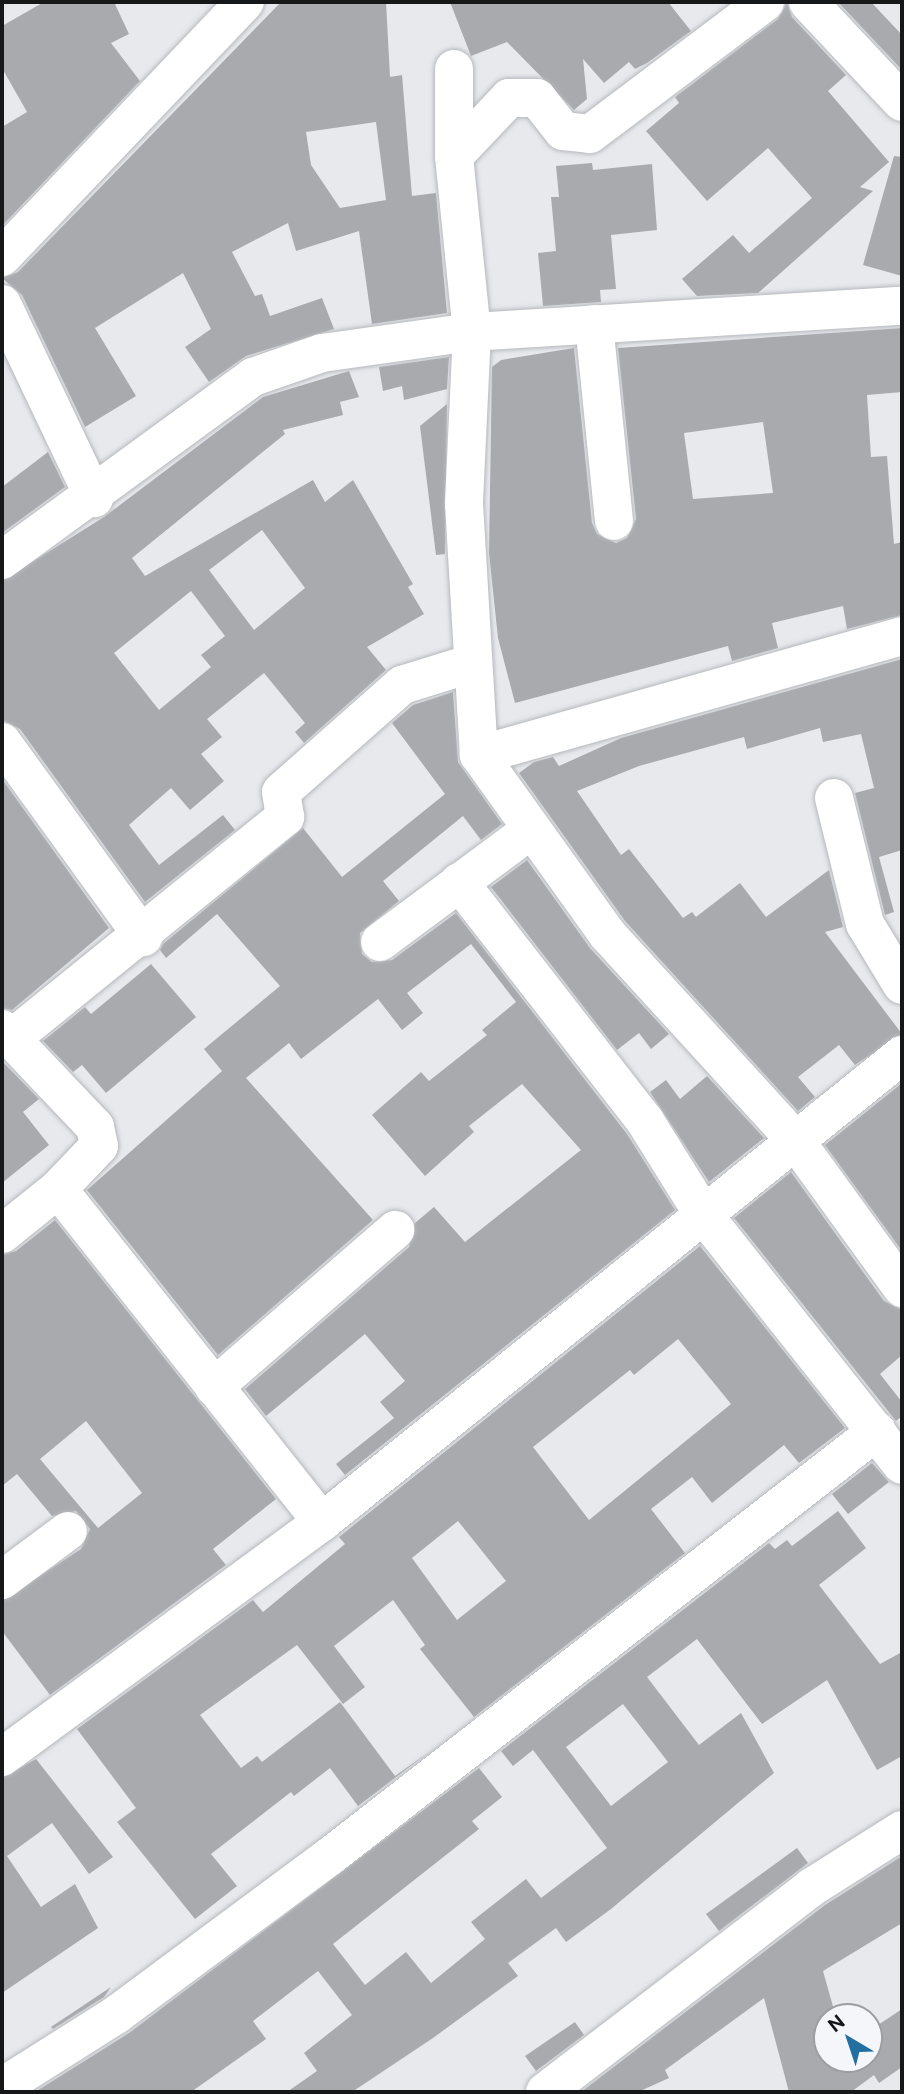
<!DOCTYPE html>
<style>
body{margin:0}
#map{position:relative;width:904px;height:2094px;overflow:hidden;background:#e7e9ed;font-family:"Public Sans",sans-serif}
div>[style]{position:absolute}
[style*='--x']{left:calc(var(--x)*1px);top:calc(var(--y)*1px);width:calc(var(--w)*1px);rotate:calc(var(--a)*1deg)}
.building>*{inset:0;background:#a9aaae}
.roads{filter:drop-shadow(0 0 2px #b6b8bc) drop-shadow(0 0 2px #b6b8bc)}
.minor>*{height:38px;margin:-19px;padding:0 19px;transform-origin:19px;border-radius:19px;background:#fff}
span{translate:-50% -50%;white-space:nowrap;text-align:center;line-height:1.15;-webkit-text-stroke:5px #f4f6fa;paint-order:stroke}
.frame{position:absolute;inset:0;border:4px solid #161718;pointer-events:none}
.north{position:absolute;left:813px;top:2003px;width:70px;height:70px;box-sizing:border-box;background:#f4f6fa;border:2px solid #9b9da0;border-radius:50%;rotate:321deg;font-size:19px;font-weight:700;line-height:28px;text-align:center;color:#161718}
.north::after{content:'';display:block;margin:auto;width:24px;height:32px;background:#236fa2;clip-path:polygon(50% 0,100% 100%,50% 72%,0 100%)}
</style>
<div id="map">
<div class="building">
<div style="clip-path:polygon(44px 2px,114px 2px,129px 34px,111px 43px,140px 81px,2px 226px,2px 127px,27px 112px,2px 68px,2px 26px)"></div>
<div style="clip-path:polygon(evenodd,281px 2px,386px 2px,390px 77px,402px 75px,412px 196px,436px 193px,447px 313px,372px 324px,359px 231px,296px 251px,288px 223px,232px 252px,255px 296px,262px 294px,270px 316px,322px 298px,334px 329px,246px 356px,209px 382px,185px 347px,211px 329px,183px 273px,95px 328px,136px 396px,85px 427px,22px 295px,2px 278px,18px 272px,281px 2px,376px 122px,386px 200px,340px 208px,311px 165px,306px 132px,376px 122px)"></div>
<div style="clip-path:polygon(450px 2px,668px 2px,691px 31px,647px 63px,635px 69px,629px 62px,604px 83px,583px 59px,587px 99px,574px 110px,507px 42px,471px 56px)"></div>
<div style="clip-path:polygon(838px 2px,871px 2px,902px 35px,902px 70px)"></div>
<div style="clip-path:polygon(787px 3px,792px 17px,846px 75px,828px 91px,889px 162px,860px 187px,873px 191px,758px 293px,697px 296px,682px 279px,733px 235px,749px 253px,812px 198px,768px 148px,707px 201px,646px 131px,679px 103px,675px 97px,778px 19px)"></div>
<div style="clip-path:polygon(894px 156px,902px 157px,902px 276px,863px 265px)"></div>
<div style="clip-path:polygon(592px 163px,593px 170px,652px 164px,657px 230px,611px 235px,616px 289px,600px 290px,601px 302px,543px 306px,538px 253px,556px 251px,551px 197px,559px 197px,556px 166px)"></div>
<div style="clip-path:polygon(evenodd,902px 328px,902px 392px,867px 395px,871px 457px,887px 456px,894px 544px,902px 542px,902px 615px,847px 629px,843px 606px,772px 623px,778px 648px,732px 661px,728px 646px,515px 703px,498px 638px,489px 553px,492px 367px,501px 360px,574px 348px,592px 523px,597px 534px,616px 543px,627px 538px,636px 519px,618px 348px,902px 328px,763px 422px,773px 493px,693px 499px,684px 433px,763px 422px)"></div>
<div style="clip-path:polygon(449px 357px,447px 389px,404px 400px,402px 386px,383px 391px,379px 367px)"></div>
<div style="clip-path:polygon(evenodd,349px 371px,359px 397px,340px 402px,343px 415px,283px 430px,285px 434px,132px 558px,145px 576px,313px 480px,325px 502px,353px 480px,413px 584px,408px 587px,424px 614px,367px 647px,386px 670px,304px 743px,295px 732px,305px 723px,264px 673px,207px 719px,222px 737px,201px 754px,224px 781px,190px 810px,171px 788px,129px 825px,159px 865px,223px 815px,235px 830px,145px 902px,20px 729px,2px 720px,2px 581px,104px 517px,263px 397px,349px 371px,262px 530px,305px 588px,254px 630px,209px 570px,262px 530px,349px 371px,191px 591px,225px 636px,201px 655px,211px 667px,159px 710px,114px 653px,191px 591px)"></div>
<div style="clip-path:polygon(447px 404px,445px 554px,436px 555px,420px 426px)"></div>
<div style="clip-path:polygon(48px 452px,65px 487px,2px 533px,2px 487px)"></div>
<div style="clip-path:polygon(902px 659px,902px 850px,879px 857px,894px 912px,885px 915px,855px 793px,874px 788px,861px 734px,823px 742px,820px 728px,747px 749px,744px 737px,639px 766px,577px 791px,621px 855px,629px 849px,683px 918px,692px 912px,696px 917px,740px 883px,766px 917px,829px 870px,843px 927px,825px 932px,902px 1034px,855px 1065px,839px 1045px,798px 1077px,815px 1097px,798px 1111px,625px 921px,519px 773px,534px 762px,553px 757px,559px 766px,621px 738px)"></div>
<div style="clip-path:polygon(453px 692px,458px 762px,502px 824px,481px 840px,463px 816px,383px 881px,399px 901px,360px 933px,362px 954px,372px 962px,392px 960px,456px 913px,627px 1134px,675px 1210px,345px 1475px,336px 1464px,394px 1418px,380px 1402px,405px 1381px,365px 1334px,266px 1416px,245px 1389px,409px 1247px,415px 1223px,434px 1207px,465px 1242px,581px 1150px,522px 1084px,469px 1126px,474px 1132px,425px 1176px,372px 1115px,421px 1072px,429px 1081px,487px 1035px,482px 1030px,516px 1002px,471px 944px,407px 993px,423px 1013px,402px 1030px,378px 999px,301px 1059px,289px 1043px,246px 1078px,373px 1220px,218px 1355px,87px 1190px,222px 1071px,204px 1049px,280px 986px,217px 914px,166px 958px,160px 950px,163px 944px,303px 828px,342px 877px,445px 794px,392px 723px,413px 705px)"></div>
<div style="clip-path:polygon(2px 779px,109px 928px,12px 1010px,2px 1008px)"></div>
<div style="clip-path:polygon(527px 860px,590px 948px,669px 1034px,651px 1049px,639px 1033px,617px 1050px,491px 887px)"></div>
<div style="clip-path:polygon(151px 964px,196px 1017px,106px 1093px,82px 1065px,73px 1072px,43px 1041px,85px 1007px,91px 1014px)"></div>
<div style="clip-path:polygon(2px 1061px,39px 1099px,23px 1112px,49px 1145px,2px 1183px)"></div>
<div style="clip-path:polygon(707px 1076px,764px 1138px,709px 1182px,650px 1092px,666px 1080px,680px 1099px)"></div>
<div style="clip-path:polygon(902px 1083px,902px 1251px,825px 1145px)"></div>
<div style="clip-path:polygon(791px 1172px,884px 1301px,902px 1310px,902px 1355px,880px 1374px,902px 1402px,902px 1416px,896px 1421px,734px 1218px)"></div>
<div style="clip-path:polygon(evenodd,55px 1220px,276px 1499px,213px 1549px,226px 1565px,50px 1695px,2px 1631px,2px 1601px,81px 1549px,90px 1529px,76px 1511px,52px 1516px,17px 1474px,2px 1486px,2px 1255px,16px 1251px,55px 1220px,86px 1421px,142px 1493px,98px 1528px,40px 1459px,86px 1421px)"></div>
<div style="clip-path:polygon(evenodd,700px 1246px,845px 1428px,799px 1463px,784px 1445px,712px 1503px,692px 1477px,651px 1509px,685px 1553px,474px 1717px,420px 1649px,425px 1645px,393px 1600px,334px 1646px,365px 1687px,343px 1704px,297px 1645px,200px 1715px,241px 1768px,257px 1756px,262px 1762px,340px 1702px,395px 1776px,429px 1752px,358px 1806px,330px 1768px,294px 1796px,291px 1792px,211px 1854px,237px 1886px,195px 1919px,117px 1822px,136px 1808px,77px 1729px,253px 1600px,263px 1612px,345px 1544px,339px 1537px,700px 1246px,678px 1339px,731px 1404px,589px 1520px,533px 1447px,630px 1370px,634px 1375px,678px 1339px,700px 1246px,458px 1521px,506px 1581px,457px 1620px,412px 1558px,458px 1521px)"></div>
<div style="clip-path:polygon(872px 1463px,889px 1482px,848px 1514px,832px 1494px)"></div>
<div style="clip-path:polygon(evenodd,838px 1511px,866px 1548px,819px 1585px,880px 1664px,902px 1652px,902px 1756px,877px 1770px,827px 1680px,762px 1724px,697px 1639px,647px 1677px,699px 1745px,741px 1713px,774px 1773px,611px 1909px,566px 1942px,556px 1928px,508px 1963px,518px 1976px,433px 2038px,352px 2092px,287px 2092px,317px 2071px,304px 2053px,352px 2015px,318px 1971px,253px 2021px,266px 2039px,191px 2092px,35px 2092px,129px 2033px,479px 1768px,502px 1797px,472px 1821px,479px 1829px,333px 1944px,365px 1985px,406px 1952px,431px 1983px,485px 1939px,471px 1922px,526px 1879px,541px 1898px,607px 1848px,533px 1750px,513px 1766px,501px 1751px,769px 1543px,775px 1549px,787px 1540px,792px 1546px,838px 1511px,623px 1704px,668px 1762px,611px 1806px,566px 1747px,623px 1704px)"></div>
<div style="clip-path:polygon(36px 1759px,113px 1857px,89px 1874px,52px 1823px,7px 1856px,41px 1907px,75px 1884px,98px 1928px,2px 1993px,2px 1778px)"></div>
<div style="clip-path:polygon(797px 1848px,808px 1863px,719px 1931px,706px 1914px)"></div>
<div style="clip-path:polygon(902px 1856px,902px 1923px,823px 1971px,836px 2017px,827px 2017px,827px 2059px,869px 2059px,869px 2031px,902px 2009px,902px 2067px,879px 2083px,874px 2075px,851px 2092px,789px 2092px,764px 1998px,665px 2070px,669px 2078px,638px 2092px,581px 2092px,825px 1905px)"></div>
<div style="clip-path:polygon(111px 1987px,104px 1997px,53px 2029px,51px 2027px)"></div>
<div style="clip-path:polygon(575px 2022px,584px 2035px,536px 2071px,525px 2056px)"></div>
</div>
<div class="roads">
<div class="minor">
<div style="--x:808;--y:2;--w:137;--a:46.8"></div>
<div style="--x:454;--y:69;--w:87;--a:90"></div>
<div style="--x:454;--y:156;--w:177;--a:84.2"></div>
<div style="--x:472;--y:332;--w:172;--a:92.7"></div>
<div style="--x:464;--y:504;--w:251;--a:86.6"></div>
<div style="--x:479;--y:755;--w:221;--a:54.4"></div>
<div style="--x:608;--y:935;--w:277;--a:47.6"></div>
<div style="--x:795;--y:1140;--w:183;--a:54.1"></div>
<div style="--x:454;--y:156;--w:80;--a:-46.5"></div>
<div style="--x:509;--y:98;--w:28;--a:0"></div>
<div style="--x:537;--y:98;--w:42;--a:51.8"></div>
<div style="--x:563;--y:131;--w:27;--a:6"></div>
<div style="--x:590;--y:134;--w:219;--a:-37"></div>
<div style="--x:2;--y:257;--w:352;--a:-46.4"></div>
<div style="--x:2;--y:304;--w:215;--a:64.6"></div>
<div style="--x:594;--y:324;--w:198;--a:84.2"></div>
<div style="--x:2;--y:560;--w:311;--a:-36.1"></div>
<div style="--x:253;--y:377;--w:73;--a:-19.2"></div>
<div style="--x:322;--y:353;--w:151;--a:-8"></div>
<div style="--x:472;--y:332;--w:431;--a:-3.5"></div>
<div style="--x:2;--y:742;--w:241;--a:54.1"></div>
<div style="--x:479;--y:755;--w:439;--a:-15.7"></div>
<div style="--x:834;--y:798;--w:130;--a:76.2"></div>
<div style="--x:865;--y:924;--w:71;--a:58.8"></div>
<div style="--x:459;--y:882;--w:303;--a:52.1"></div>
<div style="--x:645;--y:1121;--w:110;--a:58.1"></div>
<div style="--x:703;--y:1214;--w:320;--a:51.6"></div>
<div style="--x:380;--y:942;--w:188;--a:-36.6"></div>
<div style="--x:2;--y:1029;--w:135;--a:46.5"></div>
<div style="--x:95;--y:1127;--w:19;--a:78"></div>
<div style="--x:99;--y:1146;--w:59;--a:133.6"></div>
<div style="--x:58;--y:1189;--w:72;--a:141.2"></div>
<div style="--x:11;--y:1039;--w:353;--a:-39"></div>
<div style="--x:285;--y:817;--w:25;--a:-99"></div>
<div style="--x:281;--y:792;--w:162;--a:-41.5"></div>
<div style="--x:402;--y:685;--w:71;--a:-17.2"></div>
<div style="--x:58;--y:1189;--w:425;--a:51.6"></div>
<div style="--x:214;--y:1387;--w:240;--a:-40.9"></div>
<div style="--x:2;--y:1580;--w:82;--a:-36.6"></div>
<div style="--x:2;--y:1757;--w:397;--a:-36.3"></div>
<div style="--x:322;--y:1522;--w:745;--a:-38.84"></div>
<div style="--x:2;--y:2087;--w:135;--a:-32.3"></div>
<div style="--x:116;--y:2015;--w:265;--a:-36.6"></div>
<div style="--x:329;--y:1857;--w:694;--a:-37.86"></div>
<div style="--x:545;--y:2092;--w:337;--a:-37.5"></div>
<div style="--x:812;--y:1887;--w:107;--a:-32.3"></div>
</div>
</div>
<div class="frame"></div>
<div class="north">N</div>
</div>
